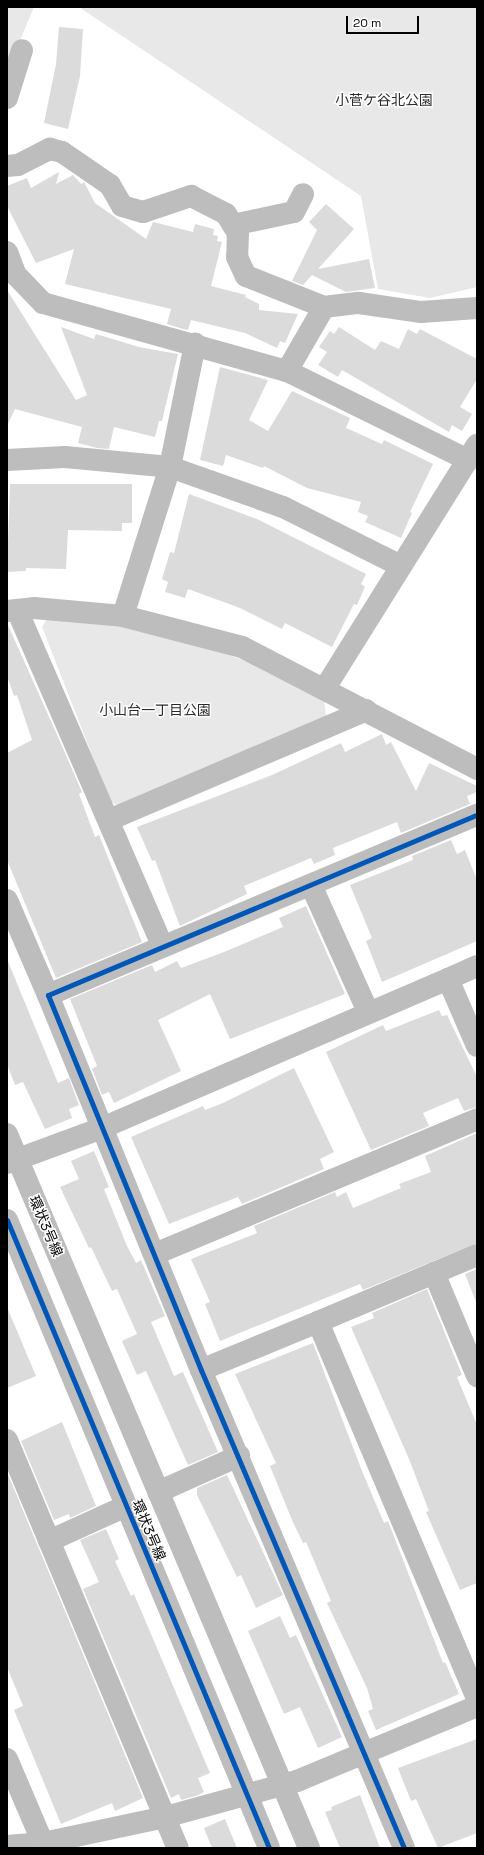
<!DOCTYPE html>
<meta charset="utf-8">
<style>
body{margin:0}
#map{position:relative;width:484px;height:1855px;overflow:hidden;background:#fff;font-family:"Space Grotesk","Noto Sans JP",sans-serif}
div>[style]{position:absolute}
[style*='--x']{left:calc(var(--x)*1px);top:calc(var(--y)*1px);width:calc(var(--w)*1px);rotate:calc(var(--a)*1deg)}
.green>*{inset:0;background:#e8e8e8}
.building>*{inset:0;background:#dbdbdb}
.minor>*{height:22px;margin:-11px;padding:0 11px;transform-origin:11px;border-radius:11px;background:#bdbdbd}
.cycleway>*{height:5px;margin:-2.5px;padding:0 2.5px;transform-origin:2.5px;border-radius:2.5px;background:#0057b8}
span{translate:-50% -50%;white-space:nowrap;text-align:center;line-height:1.15;-webkit-text-stroke:3px #fff;paint-order:stroke}
.park-label{font-size:14px;color:#2c2c2c}
.street-label{font-size:14px;color:#000}
.frame{position:absolute;inset:0;border:8px solid #000;pointer-events:none}
.scale{position:absolute;left:346px;top:16px;width:73px;height:18px;box-sizing:border-box;border:2px solid #000;border-top:0;padding-left:5px;font-size:12px;line-height:14px;white-space:nowrap;color:#000;-webkit-text-stroke:3px #fff;paint-order:stroke}
</style>
<div id="map">
<div class="green">
<div style="clip-path:polygon(7px 7px,34px 7px,7px 71px)"></div>
<div style="clip-path:polygon(79px 7px,477px 7px,477px 287px,430px 298px,378px 289px,361px 196px)"></div>
<div style="clip-path:polygon(47px 619px,120px 624px,193px 642px,251px 663px,324px 698px,326px 717px,120px 807px,110px 801px,42px 627px)"></div>
</div>
<div class="building">
<div style="clip-path:polygon(59px 27px,83px 29px,80px 76px,68px 129px,44px 123px,56px 64px)"></div>
<div style="clip-path:polygon(59px 172px,56px 184px,73px 175px,81px 184px,84px 182px,95px 203px,146px 239px,153px 222px,193px 232px,195px 224px,214px 229px,213px 235px,218px 236px,217px 241px,222px 242px,211px 286px,246px 295px,245px 297px,259px 304px,259px 310px,298px 314px,285px 343px,280px 341px,277px 348px,245px 333px,191px 320px,188px 330px,183px 329px,167px 324px,171px 309px,65px 284px,74px 249px,36px 263px,7px 206px,7px 186px,27px 178px,31px 188px)"></div>
<div style="clip-path:polygon(326px 204px,354px 229px,318px 269px,369px 259px,375px 288px,346px 292px,312px 275px,303px 285px,292px 281px,317px 230px,309px 222px)"></div>
<div style="clip-path:polygon(7px 290px,76px 400px,87px 395px,61px 327px,94px 339px,96px 334px,139px 347px,178px 354px,162px 421px,159px 421px,155px 437px,114px 427px,109px 449px,97px 448px,78px 443px,82px 427px,15px 409px,7px 426px)"></div>
<div style="clip-path:polygon(339px 327px,375px 350px,381px 341px,399px 349px,408px 329px,417px 334px,420px 329px,477px 359px,477px 379px,460px 407px,472px 414px,462px 431px,452px 425px,449px 432px,342px 370px,338px 377px,318px 365px,327px 352px,319px 347px,330px 331px,334px 334px)"></div>
<div style="clip-path:polygon(220px 367px,268px 380px,249px 420px,268px 431px,292px 391px,350px 418px,346px 428px,382px 444px,384px 440px,433px 464px,410px 512px,412px 513px,401px 538px,365px 522px,368px 516px,358px 512px,361px 502px,307px 488px,264px 466px,263px 468px,226px 455px,223px 466px,200px 460px)"></div>
<div style="clip-path:polygon(10px 484px,132px 484px,132px 523px,122px 523px,122px 531px,68px 530px,66px 569px,26px 568px,26px 571px,7px 572px)"></div>
<div style="clip-path:polygon(189px 494px,257px 519px,366px 574px,361px 584px,365px 587px,357px 605px,354px 604px,332px 647px,285px 623px,282px 629px,240px 608px,188px 589px,185px 598px,165px 592px,168px 582px,162px 579px,170px 552px,174px 553px)"></div>
<div style="clip-path:polygon(7px 623px,59px 739px,82px 792px,79px 794px,95px 837px,99px 835px,142px 942px,56px 978px,7px 860px,7px 753px,32px 740px,17px 695px,14px 696px,7px 676px)"></div>
<div style="clip-path:polygon(382px 734px,386px 745px,391px 742px,416px 791px,429px 763px,477px 786px,477px 792px,467px 796px,470px 804px,401px 833px,397px 822px,333px 848px,335px 855px,314px 864px,311px 858px,244px 886px,247px 894px,180px 926px,155px 860px,152px 861px,137px 827px,272px 775px,341px 743px,345px 752px)"></div>
<div style="clip-path:polygon(451px 840px,457px 854px,465px 850px,477px 880px,477px 941px,382px 982px,366px 941px,372px 938px,350px 885px,413px 860px,412px 856px)"></div>
<div style="clip-path:polygon(306px 906px,345px 994px,230px 1039px,210px 994px,158px 1020px,181px 1071px,114px 1103px,109px 1092px,102px 1095px,92px 1069px,97px 1066px,70px 999px,152px 965px,155px 972px,177px 961px,181px 968px,224px 952px,283px 927px,279px 918px)"></div>
<div style="clip-path:polygon(7px 959px,58px 1083px,69px 1078px,79px 1105px,69px 1109px,72px 1118px,45px 1129px,23px 1082px,15px 1085px,7px 1064px)"></div>
<div style="clip-path:polygon(439px 1010px,442px 1016px,447px 1015px,477px 1077px,477px 1107px,464px 1111px,458px 1098px,423px 1113px,429px 1126px,371px 1150px,326px 1052px,383px 1025px,386px 1031px)"></div>
<div style="clip-path:polygon(294px 1068px,334px 1152px,320px 1159px,324px 1169px,242px 1204px,238px 1197px,169px 1224px,131px 1137px,203px 1106px,205px 1110px,223px 1103px)"></div>
<div style="clip-path:polygon(477px 1133px,477px 1243px,363px 1290px,360px 1284px,220px 1341px,205px 1304px,210px 1302px,191px 1259px,257px 1233px,254px 1226px,335px 1192px,337px 1197px,346px 1192px,353px 1208px,401px 1188px,399px 1184px,431px 1172px,425px 1156px)"></div>
<div style="clip-path:polygon(94px 1151px,109px 1187px,104px 1189px,127px 1246px,136px 1263px,141px 1260px,165px 1316px,151px 1322px,174px 1376px,183px 1372px,218px 1452px,188px 1465px,146px 1371px,137px 1375px,122px 1341px,137px 1334px,117px 1289px,112px 1291px,91px 1247px,89px 1248px,60px 1187px,79px 1179px,71px 1161px)"></div>
<div style="clip-path:polygon(477px 1269px,477px 1302px,476px 1302px,465px 1274px)"></div>
<div style="clip-path:polygon(427px 1289px,462px 1375px,457px 1377px,477px 1425px,477px 1583px,460px 1590px,426px 1512px,429px 1511px,409px 1459px,351px 1327px,374px 1318px,372px 1313px)"></div>
<div style="clip-path:polygon(7px 1307px,36px 1376px,7px 1388px)"></div>
<div style="clip-path:polygon(313px 1343px,362px 1471px,384px 1523px,388px 1521px,443px 1663px,445px 1662px,459px 1694px,376px 1730px,368px 1711px,373px 1709px,367px 1688px,327px 1603px,331px 1601px,306px 1542px,303px 1543px,292px 1520px,270px 1466px,276px 1463px,235px 1374px)"></div>
<div style="clip-path:polygon(62px 1422px,96px 1506px,70px 1518px,69px 1514px,54px 1520px,21px 1441px)"></div>
<div style="clip-path:polygon(7px 1472px,143px 1798px,115px 1811px,112px 1803px,61px 1824px,14px 1710px,23px 1706px,7px 1667px)"></div>
<div style="clip-path:polygon(227px 1475px,283px 1595px,256px 1608px,241px 1575px,237px 1577px,197px 1495px,197px 1488px)"></div>
<div style="clip-path:polygon(106px 1529px,119px 1559px,115px 1561px,131px 1596px,134px 1594px,210px 1773px,198px 1778px,204px 1792px,196px 1796px,181px 1800px,179px 1794px,171px 1798px,83px 1589px,99px 1582px,80px 1540px)"></div>
<div style="clip-path:polygon(280px 1616px,290px 1638px,296px 1635px,342px 1737px,318px 1748px,300px 1707px,284px 1714px,248px 1631px)"></div>
<div style="clip-path:polygon(477px 1739px,477px 1833px,438px 1848px,416px 1799px,411px 1801px,398px 1768px)"></div>
<div style="clip-path:polygon(360px 1795px,380px 1848px,340px 1848px,325px 1812px,332px 1810px,331px 1807px)"></div>
<div style="clip-path:polygon(225px 1819px,237px 1848px,212px 1848px,204px 1828px)"></div>
</div>
<div class="minor">
<div style="--x:7;--y:98;--w:50;--a:-72.6"></div>
<div style="--x:7;--y:166;--w:11;--a:-5"></div>
<div style="--x:18;--y:165;--w:36;--a:-27"></div>
<div style="--x:50;--y:149;--w:12;--a:14"></div>
<div style="--x:62;--y:152;--w:58;--a:34.5"></div>
<div style="--x:110;--y:185;--w:24;--a:60"></div>
<div style="--x:122;--y:206;--w:22;--a:16"></div>
<div style="--x:143;--y:212;--w:51;--a:-18.4"></div>
<div style="--x:191;--y:196;--w:39;--a:27"></div>
<div style="--x:226;--y:214;--w:22;--a:58"></div>
<div style="--x:238;--y:233;--w:24;--a:92"></div>
<div style="--x:237;--y:257;--w:21;--a:65"></div>
<div style="--x:246;--y:276;--w:84;--a:21.7"></div>
<div style="--x:324;--y:307;--w:35;--a:-7"></div>
<div style="--x:359;--y:303;--w:63;--a:8.3"></div>
<div style="--x:421;--y:312;--w:56;--a:-4.1"></div>
<div style="--x:233;--y:225;--w:62;--a:-12"></div>
<div style="--x:294;--y:212;--w:20;--a:-63"></div>
<div style="--x:7;--y:252;--w:25;--a:69"></div>
<div style="--x:16;--y:275;--w:39;--a:46"></div>
<div style="--x:43;--y:303;--w:253;--a:15.6"></div>
<div style="--x:287;--y:371;--w:202;--a:26.2"></div>
<div style="--x:287;--y:371;--w:74;--a:-60"></div>
<div style="--x:7;--y:460;--w:58;--a:-3"></div>
<div style="--x:65;--y:457;--w:105;--a:5.4"></div>
<div style="--x:170;--y:467;--w:120;--a:19.5"></div>
<div style="--x:283;--y:507;--w:132;--a:26.6"></div>
<div style="--x:17;--y:610;--w:365;--a:66.6"></div>
<div style="--x:7;--y:611;--w:27;--a:-6"></div>
<div style="--x:34;--y:608;--w:89;--a:5.1"></div>
<div style="--x:123;--y:616;--w:123;--a:14.6"></div>
<div style="--x:242;--y:647;--w:265;--a:27.4"></div>
<div style="--x:123;--y:616;--w:156;--a:-72.5"></div>
<div style="--x:170;--y:467;--w:126;--a:-78.5"></div>
<div style="--x:325;--y:688;--w:287;--a:-58"></div>
<div style="--x:109;--y:820;--w:280;--a:-23.1"></div>
<div style="--x:311;--y:885;--w:139;--a:65.8"></div>
<div style="--x:7;--y:900;--w:103;--a:66.7"></div>
<div style="--x:477;--y:966;--w:32;--a:156"></div>
<div style="--x:448;--y:979;--w:73;--a:66.6"></div>
<div style="--x:7;--y:1134;--w:775;--a:67.07"></div>
<div style="--x:7;--y:1163;--w:101;--a:-20.2"></div>
<div style="--x:102;--y:1128;--w:377;--a:-23.3"></div>
<div style="--x:7;--y:1220;--w:680;--a:67.35"></div>
<div style="--x:155;--y:1254;--w:349;--a:-22.7"></div>
<div style="--x:477;--y:1255;--w:173;--a:157.2"></div>
<div style="--x:318;--y:1322;--w:409;--a:67.1"></div>
<div style="--x:434;--y:1273;--w:112;--a:67.3"></div>
<div style="--x:201;--y:1370;--w:126;--a:-22.3"></div>
<div style="--x:7;--y:1440;--w:442;--a:67.3"></div>
<div style="--x:158;--y:1492;--w:89;--a:-24"></div>
<div style="--x:49;--y:1541;--w:85;--a:-24.4"></div>
<div style="--x:7;--y:1759;--w:97;--a:66.9"></div>
<div style="--x:7;--y:1846;--w:36;--a:-5"></div>
<div style="--x:43;--y:1843;--w:125;--a:-12"></div>
<div style="--x:165;--y:1817;--w:137;--a:-15.3"></div>
<div style="--x:297;--y:1781;--w:195;--a:-22.6"></div>
<div style="--x:404;--y:1848;--w:519;--a:-113.01"></div>
<div style="--x:201;--y:1370;--w:405;--a:-112.2"></div>
<div style="--x:48;--y:995;--w:465;--a:-22.8"></div>
</div>
<div class="cycleway">
<div style="--x:7;--y:1220;--w:680;--a:67.35"></div>
<div style="--x:404;--y:1848;--w:519;--a:-113.01"></div>
<div style="--x:201;--y:1370;--w:405;--a:-112.2"></div>
<div style="--x:48;--y:995;--w:465;--a:-22.8"></div>
</div>
<div class="park-label">
<span style="left:384px;top:100px">小菅ケ谷北公園</span>
<span style="left:155px;top:710px">小山台一丁目公園</span>
</div>
<div class="street-label">
<span style="left:46px;top:1226px;rotate:67deg">環状3号線</span>
<span style="left:149px;top:1530px;rotate:67deg">環状3号線</span>
</div>
<div class="frame"></div>
<div class="scale">20 m</div>
</div>
